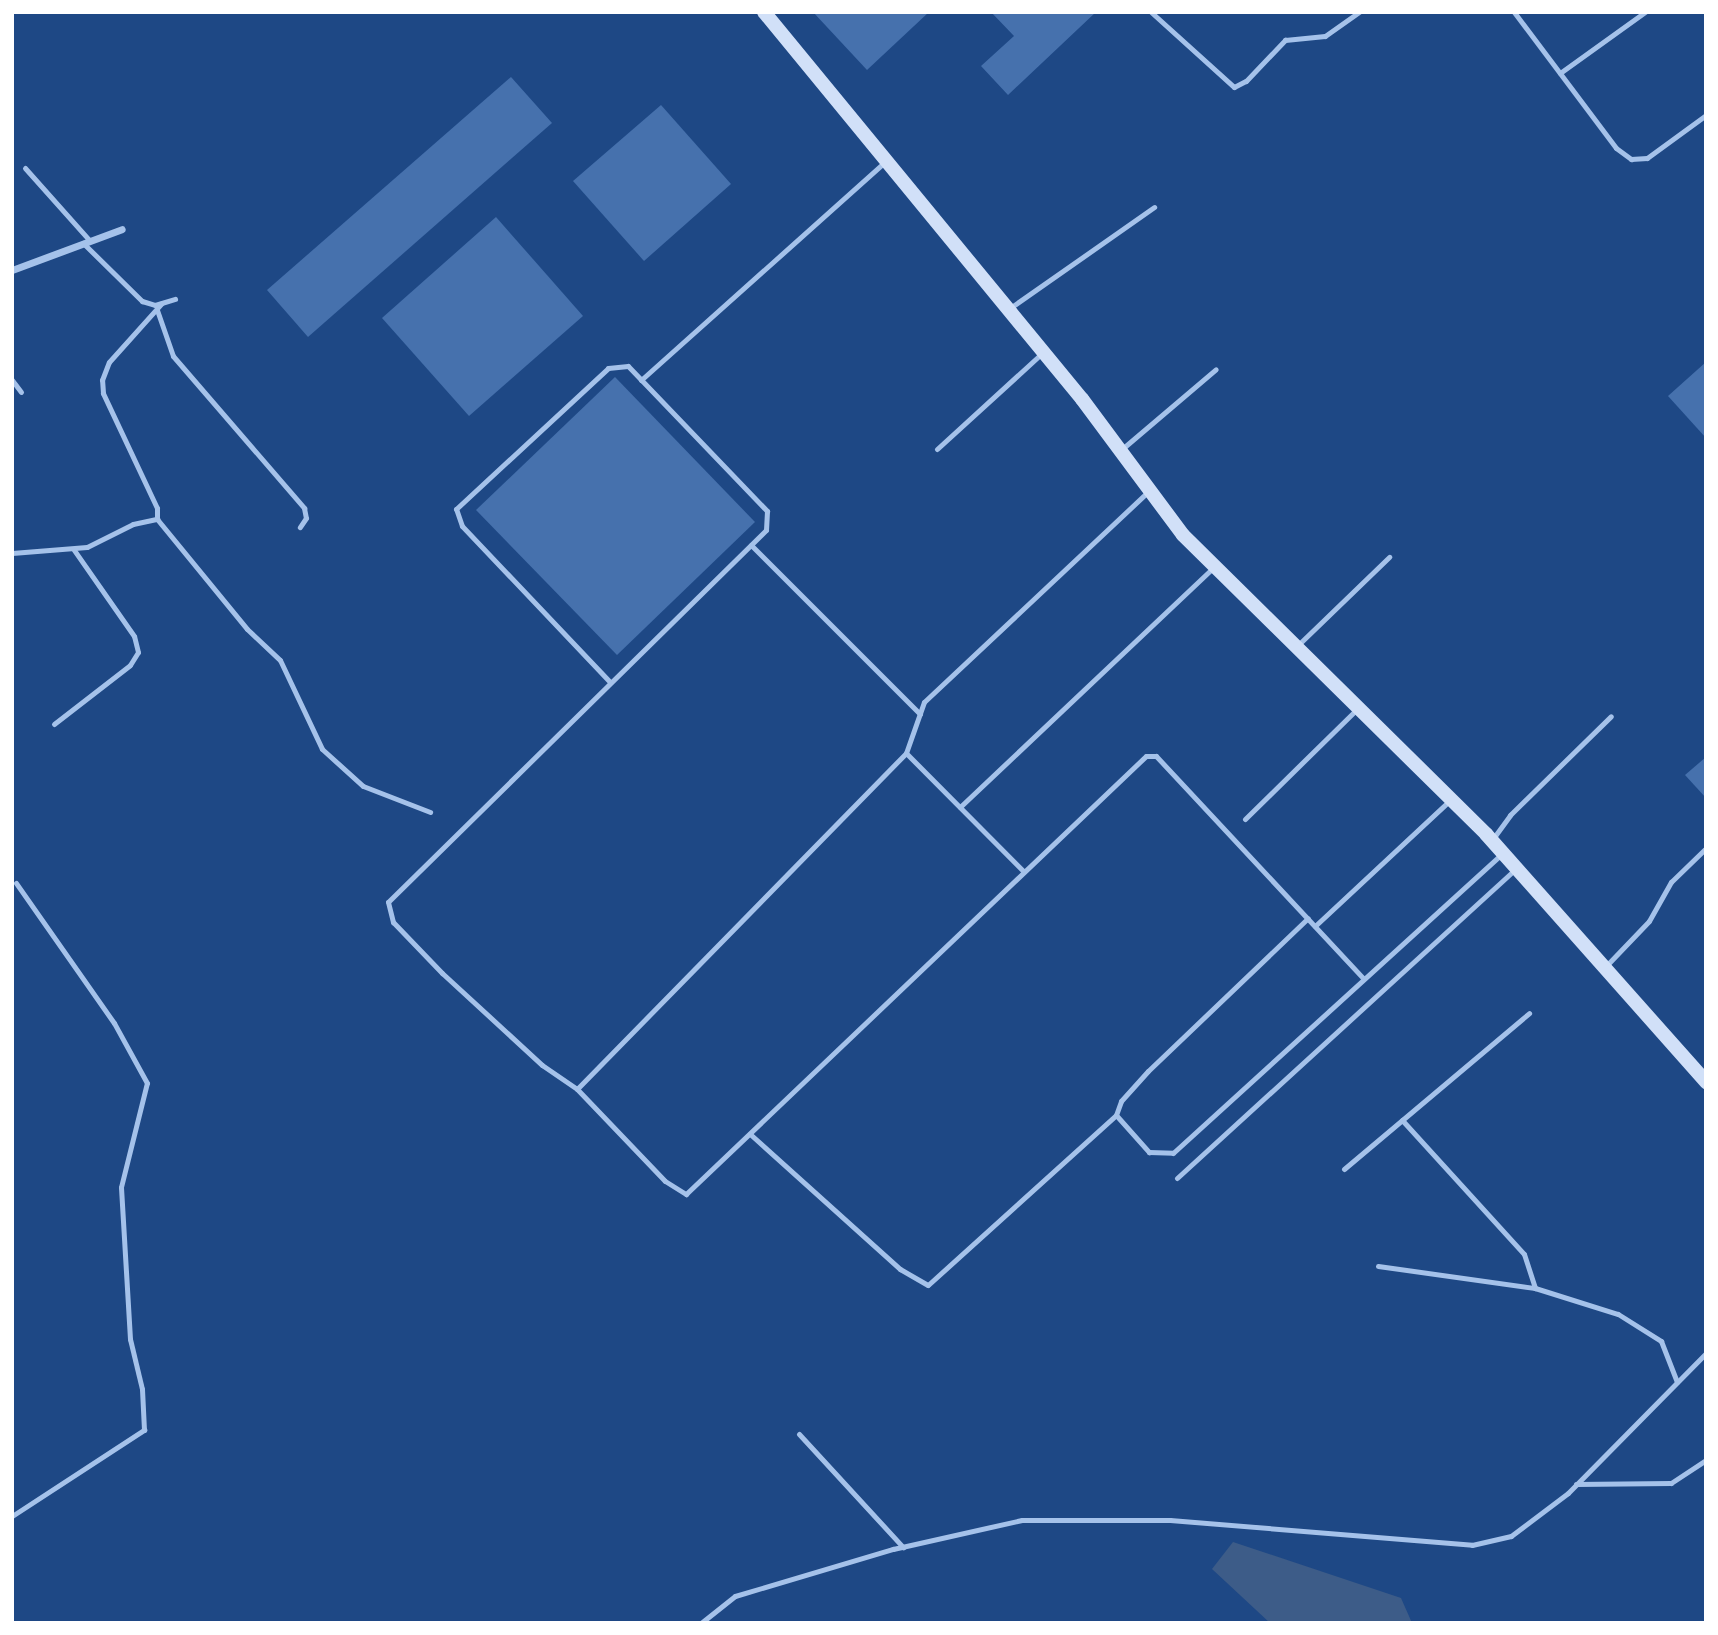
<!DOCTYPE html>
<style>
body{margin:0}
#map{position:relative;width:1718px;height:1635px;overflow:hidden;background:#1e4885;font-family:Lato,sans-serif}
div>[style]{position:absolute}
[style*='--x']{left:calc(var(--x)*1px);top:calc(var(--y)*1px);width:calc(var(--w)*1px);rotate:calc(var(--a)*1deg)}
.water>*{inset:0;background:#3d5c88}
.building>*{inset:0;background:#4671ad}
.lane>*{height:5px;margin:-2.5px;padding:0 2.5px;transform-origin:2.5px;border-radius:2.5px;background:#a5c2ea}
.street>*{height:7px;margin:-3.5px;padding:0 3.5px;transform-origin:3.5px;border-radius:3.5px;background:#a5c2ea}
.secondary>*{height:14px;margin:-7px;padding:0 7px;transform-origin:7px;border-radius:7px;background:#d1e0f8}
span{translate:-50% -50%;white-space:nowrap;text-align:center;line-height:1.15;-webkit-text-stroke:6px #1e4885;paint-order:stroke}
.frame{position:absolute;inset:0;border:14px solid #fff;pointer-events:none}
</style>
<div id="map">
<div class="water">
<div style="clip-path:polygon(1233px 1542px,1401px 1598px,1412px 1623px,1270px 1623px,1212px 1569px)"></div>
</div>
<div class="building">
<div style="clip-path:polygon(813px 12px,929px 12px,867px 70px)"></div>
<div style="clip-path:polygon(991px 12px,1096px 12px,1008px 95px,981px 66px,1014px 36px)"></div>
<div style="clip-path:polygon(511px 77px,552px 123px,308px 337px,267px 290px)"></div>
<div style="clip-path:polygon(661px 105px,731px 184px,644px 261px,573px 181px)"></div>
<div style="clip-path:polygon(496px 217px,583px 316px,469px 416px,382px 318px)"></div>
<div style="clip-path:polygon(1706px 362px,1706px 438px,1668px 396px)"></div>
<div style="clip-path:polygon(615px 377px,755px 522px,617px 655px,476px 510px)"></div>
<div style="clip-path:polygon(1706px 757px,1706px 798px,1685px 775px)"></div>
</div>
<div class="lane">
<div style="--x:1151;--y:12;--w:112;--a:42.1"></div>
<div style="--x:1234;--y:87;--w:13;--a:-27"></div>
<div style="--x:1246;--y:81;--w:57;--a:-46.4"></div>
<div style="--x:1285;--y:40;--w:40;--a:-5.7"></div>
<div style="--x:1325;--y:36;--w:42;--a:-35.2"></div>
<div style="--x:1514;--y:12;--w:170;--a:53.1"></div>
<div style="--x:1616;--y:148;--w:19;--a:36"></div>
<div style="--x:1631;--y:159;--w:16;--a:-4"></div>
<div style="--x:1647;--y:158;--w:73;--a:-36.1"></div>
<div style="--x:1560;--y:73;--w:105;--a:-35.7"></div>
<div style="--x:25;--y:168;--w:98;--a:48.3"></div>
<div style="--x:83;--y:243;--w:83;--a:44.5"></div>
<div style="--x:142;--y:301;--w:14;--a:17"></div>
<div style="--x:155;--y:305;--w:21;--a:-17"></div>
<div style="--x:1010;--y:308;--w:176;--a:-35"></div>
<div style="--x:157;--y:310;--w:49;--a:70.8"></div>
<div style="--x:173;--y:356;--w:201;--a:49.2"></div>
<div style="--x:304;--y:508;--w:10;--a:79"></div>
<div style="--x:306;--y:518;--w:11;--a:124"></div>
<div style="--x:12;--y:380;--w:15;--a:53"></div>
<div style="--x:641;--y:380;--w:326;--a:-41.8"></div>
<div style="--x:937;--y:449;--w:142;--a:-42.4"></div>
<div style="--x:1122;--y:449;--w:123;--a:-40.4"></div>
<div style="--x:157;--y:519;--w:11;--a:-90"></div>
<div style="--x:157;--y:508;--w:127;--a:-115.2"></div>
<div style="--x:103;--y:393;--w:13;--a:-94"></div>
<div style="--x:102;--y:380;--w:19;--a:-69"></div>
<div style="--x:109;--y:362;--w:79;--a:-48.1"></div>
<div style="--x:751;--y:545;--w:239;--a:45"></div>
<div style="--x:12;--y:553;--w:75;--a:-4.6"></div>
<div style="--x:87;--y:547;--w:51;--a:-26.6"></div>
<div style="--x:133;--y:524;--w:25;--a:-12"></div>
<div style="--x:157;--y:519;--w:142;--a:50.7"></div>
<div style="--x:247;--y:629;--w:45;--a:43.2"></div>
<div style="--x:280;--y:660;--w:98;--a:64.7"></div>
<div style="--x:322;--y:749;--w:55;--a:42.1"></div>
<div style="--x:363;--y:786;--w:72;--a:21.2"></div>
<div style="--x:1298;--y:645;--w:127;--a:-44"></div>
<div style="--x:610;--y:682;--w:215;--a:-133.5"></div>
<div style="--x:462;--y:526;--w:18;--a:-109"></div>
<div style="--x:456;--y:509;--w:207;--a:-42.8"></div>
<div style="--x:608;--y:368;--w:20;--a:-6"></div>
<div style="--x:628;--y:366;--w:201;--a:46.2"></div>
<div style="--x:767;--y:511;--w:19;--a:93"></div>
<div style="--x:766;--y:530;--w:530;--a:135.46"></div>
<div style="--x:388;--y:902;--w:21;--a:76"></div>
<div style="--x:393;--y:922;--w:71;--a:46.1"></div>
<div style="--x:442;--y:973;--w:136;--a:42.6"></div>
<div style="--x:542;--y:1065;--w:42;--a:34.4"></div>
<div style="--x:577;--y:1089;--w:127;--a:46.3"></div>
<div style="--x:665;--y:1181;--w:25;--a:32"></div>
<div style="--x:686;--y:1194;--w:635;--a:-43.6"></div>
<div style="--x:1146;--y:756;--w:10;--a:0"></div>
<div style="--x:1156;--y:756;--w:304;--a:47"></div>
<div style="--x:54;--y:724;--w:96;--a:-37.8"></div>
<div style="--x:130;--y:665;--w:15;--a:-58"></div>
<div style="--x:138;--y:652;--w:16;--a:-104"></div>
<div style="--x:134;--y:636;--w:105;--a:-124.9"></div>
<div style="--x:906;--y:753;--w:166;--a:45.2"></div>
<div style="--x:960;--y:807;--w:349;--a:-43.4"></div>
<div style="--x:1245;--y:819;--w:157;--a:-44.5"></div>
<div style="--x:1492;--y:840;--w:31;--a:-54"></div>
<div style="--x:1510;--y:815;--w:141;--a:-44.4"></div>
<div style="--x:1315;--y:926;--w:185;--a:-43"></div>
<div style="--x:1606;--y:966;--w:62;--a:-46.3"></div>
<div style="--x:1649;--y:921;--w:45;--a:-60.6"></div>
<div style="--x:1671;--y:882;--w:47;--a:-44.1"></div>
<div style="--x:577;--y:1089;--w:470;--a:-45.6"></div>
<div style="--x:906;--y:753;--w:54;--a:-70.6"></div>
<div style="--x:924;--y:702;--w:308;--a:-43.2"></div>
<div style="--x:1116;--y:1115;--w:50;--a:48.3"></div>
<div style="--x:1149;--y:1152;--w:24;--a:2"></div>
<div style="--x:1173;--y:1153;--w:446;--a:-42.3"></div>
<div style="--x:1402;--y:1120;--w:181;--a:47.7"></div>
<div style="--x:1524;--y:1254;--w:36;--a:72"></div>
<div style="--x:750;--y:1134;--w:202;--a:42"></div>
<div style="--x:900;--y:1269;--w:32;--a:30"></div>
<div style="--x:928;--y:1285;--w:253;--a:-42.1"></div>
<div style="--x:1116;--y:1115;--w:15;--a:-70"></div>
<div style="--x:1121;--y:1101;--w:40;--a:-48"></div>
<div style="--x:1148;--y:1071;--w:221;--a:-43.7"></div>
<div style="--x:1344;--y:1169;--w:242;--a:-40.1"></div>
<div style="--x:1177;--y:1178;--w:459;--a:-42.4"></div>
<div style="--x:1378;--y:1266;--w:159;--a:8"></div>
<div style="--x:1535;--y:1288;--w:87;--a:17.4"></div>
<div style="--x:1618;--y:1314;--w:51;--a:32.1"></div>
<div style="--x:1661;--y:1341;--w:44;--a:68.7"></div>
<div style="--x:799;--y:1434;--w:154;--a:47.4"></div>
<div style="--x:1576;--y:1484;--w:95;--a:-0.6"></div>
<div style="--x:1671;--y:1483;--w:42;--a:-33.3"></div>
<div style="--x:12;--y:1516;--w:158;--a:-33.1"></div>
<div style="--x:144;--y:1430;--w:41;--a:-92.8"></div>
<div style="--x:142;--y:1389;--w:51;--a:-103.5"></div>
<div style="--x:130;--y:1339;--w:152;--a:-93.4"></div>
<div style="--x:121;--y:1187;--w:107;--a:-76"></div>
<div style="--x:147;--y:1083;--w:68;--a:-118.8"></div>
<div style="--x:114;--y:1023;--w:171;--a:-125"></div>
<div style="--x:701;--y:1623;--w:43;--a:-38.5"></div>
<div style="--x:735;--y:1596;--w:165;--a:-16.6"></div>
<div style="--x:893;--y:1549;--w:132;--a:-12.7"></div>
<div style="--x:1022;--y:1520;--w:148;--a:0"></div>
<div style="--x:1170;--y:1520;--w:303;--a:4.7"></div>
<div style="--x:1472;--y:1545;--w:40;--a:-13"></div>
<div style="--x:1511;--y:1536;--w:71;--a:-37"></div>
<div style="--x:1568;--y:1493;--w:197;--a:-45.4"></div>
</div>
<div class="street">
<div style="--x:12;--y:270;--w:117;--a:-20.4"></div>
</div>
<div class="secondary">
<div style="--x:764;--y:12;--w:501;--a:50.59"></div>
<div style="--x:1082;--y:399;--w:169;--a:53.4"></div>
<div style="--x:1183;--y:535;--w:426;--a:44.6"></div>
<div style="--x:1486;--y:834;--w:332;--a:48.4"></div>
</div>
<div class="frame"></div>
</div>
